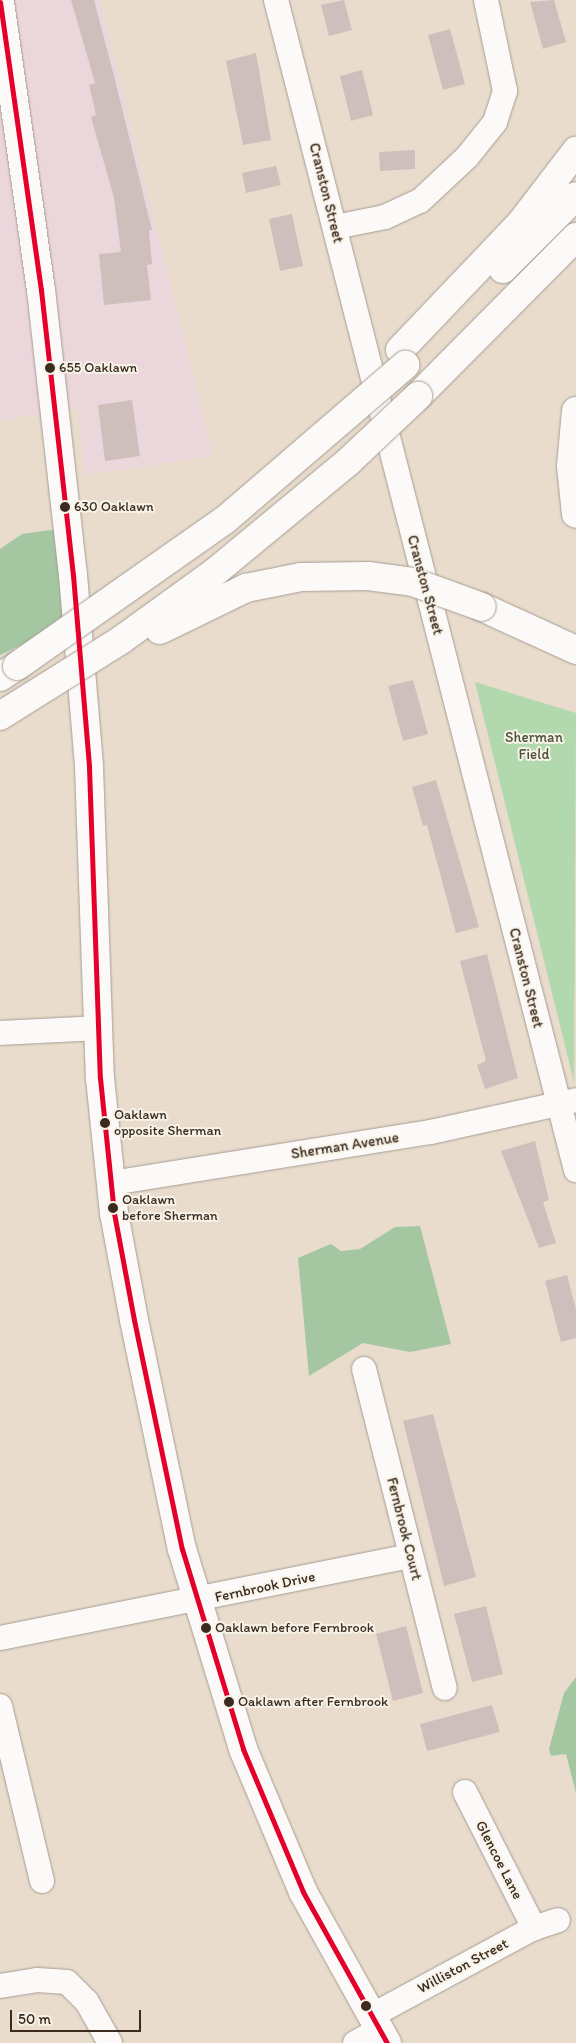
<!DOCTYPE html>
<style>
body{margin:0}
#map{position:relative;width:576px;height:2043px;overflow:hidden;background:#e9dccd;font-family:Itim,sans-serif}
div>[style]{position:absolute}
[style*='--x']{left:calc(var(--x)*1px);top:calc(var(--y)*1px);width:calc(var(--w)*1px);rotate:calc(var(--a)*1deg)}
.built>*{inset:0;background:#ebd6dc}
.green>*{inset:0;background:#b2d8ad}
.forest>*{inset:0;background:#a4c7a1}
.building>*{inset:0;background:#cebfbd}
.roads{filter:drop-shadow(0 0 1px #a69d93) drop-shadow(0 0 1px #a69d93)}
.minor>*{height:24px;margin:-12px;padding:0 12px;transform-origin:12px;border-radius:12px;background:#fcfaf8}
.major>*{height:28px;margin:-14px;padding:0 14px;transform-origin:14px;border-radius:14px;background:#fcfaf8}
.highway>*{height:28px;margin:-14px;padding:0 14px;transform-origin:14px;border-radius:14px;background:#fcfaf8}
.bridges{filter:drop-shadow(0 0 1px #a69d93) drop-shadow(0 0 1px #a69d93)}
.highway-bridge>*{height:28px;margin:-14px;padding:0 14px;transform-origin:14px;border-radius:14px;background:#fcfaf8}
.bus-1>*{height:5px;margin:-2.5px;padding:0 2.5px;transform-origin:2.5px;border-radius:2.5px;background:#e4002b}
.dots>*{width:14px;height:14px;translate:-50% -50%;box-sizing:border-box;border:2px solid #f7f3e8;border-radius:50%}
span{translate:-50% -50%;white-space:nowrap;text-align:center;line-height:1.15;-webkit-text-stroke:4px #f7f3e8;paint-order:stroke}
.bus-label{font-size:14px;color:#3b2a1e}
.left{translate:0 -50%;text-align:left}
.street-label{font-size:15px;color:#3b2a1e}
.park-label{font-size:15px;color:#4e543b}
.scale{position:absolute;left:10px;top:2010px;width:131px;height:22px;box-sizing:border-box;border:2px solid #3b2a1e;border-top:0;padding-left:6px;font-size:15px;line-height:18px;white-space:nowrap;color:#3b2a1e;-webkit-text-stroke:4px #f7f3e8;paint-order:stroke}
</style>
<div id="map">
<div class="built">
<div style="clip-path:polygon(0 0,100px 0,213px 456px,85px 475px,78px 409px,0 420px)"></div>
</div>
<div class="green">
<div style="clip-path:polygon(475px 682px,576px 713px,574px 1082px)"></div>
</div>
<div class="forest">
<div style="clip-path:polygon(66px 528px,75px 609px,57px 629px,0 655px,0 549px,22px 534px)"></div>
<div style="clip-path:polygon(420px 1226px,451px 1344px,410px 1352px,363px 1343px,309px 1376px,298px 1258px,331px 1244px,341px 1251px,360px 1249px,395px 1227px)"></div>
<div style="clip-path:polygon(576px 1677px,576px 1793px,566px 1754px,551px 1756px,549px 1749px,564px 1693px)"></div>
</div>
<div class="building">
<div style="clip-path:polygon(71px 0,94px 0,114px 76px,152px 230px,149px 230px,152px 264px,147px 265px,151px 300px,104px 305px,99px 254px,121px 252px,114px 198px,91px 117px,96px 115px,89px 85px,95px 83px)"></div>
<div style="clip-path:polygon(344px 0,352px 30px,329px 36px,321px 5px)"></div>
<div style="clip-path:polygon(554px 0,566px 42px,543px 49px,530px 2px)"></div>
<div style="clip-path:polygon(450px 29px,465px 84px,443px 90px,428px 35px)"></div>
<div style="clip-path:polygon(256px 53px,271px 140px,243px 145px,226px 61px)"></div>
<div style="clip-path:polygon(362px 70px,373px 115px,351px 121px,340px 76px)"></div>
<div style="clip-path:polygon(415px 150px,415px 169px,380px 171px,379px 152px)"></div>
<div style="clip-path:polygon(276px 166px,281px 185px,246px 193px,242px 173px)"></div>
<div style="clip-path:polygon(292px 214px,303px 266px,280px 271px,269px 219px)"></div>
<div style="clip-path:polygon(132px 400px,140px 456px,105px 461px,98px 405px)"></div>
<div style="clip-path:polygon(413px 680px,428px 734px,403px 741px,388px 686px)"></div>
<div style="clip-path:polygon(436px 780px,479px 927px,456px 933px,427px 825px,423px 826px,412px 787px)"></div>
<div style="clip-path:polygon(487px 954px,518px 1078px,485px 1089px,477px 1065px,486px 1061px,460px 961px)"></div>
<div style="clip-path:polygon(535px 1141px,549px 1200px,543px 1202px,556px 1243px,539px 1248px,501px 1151px)"></div>
<div style="clip-path:polygon(567px 1275px,576px 1309px,576px 1338px,561px 1342px,545px 1281px)"></div>
<div style="clip-path:polygon(433px 1414px,476px 1577px,444px 1586px,403px 1421px)"></div>
<div style="clip-path:polygon(486px 1606px,503px 1674px,472px 1682px,454px 1614px)"></div>
<div style="clip-path:polygon(406px 1626px,423px 1693px,393px 1701px,376px 1634px)"></div>
<div style="clip-path:polygon(492px 1705px,500px 1732px,427px 1751px,420px 1724px)"></div>
</div>
<div class="roads">
<div class="minor">
<div style="--x:276;--y:0;--w:1208;--a:75.62"></div>
<div style="--x:335;--y:227;--w:51;--a:-11.3"></div>
<div style="--x:385;--y:217;--w:38;--a:-25"></div>
<div style="--x:420;--y:201;--w:64;--a:-43.1"></div>
<div style="--x:467;--y:157;--w:45;--a:-51.3"></div>
<div style="--x:495;--y:122;--w:33;--a:-72"></div>
<div style="--x:505;--y:91;--w:93;--a:-101.8"></div>
<div style="--x:0;--y:1033;--w:98;--a:-2.9"></div>
<div style="--x:112;--y:1183;--w:323;--a:-9.1"></div>
<div style="--x:431;--y:1132;--w:148;--a:-12.4"></div>
<div style="--x:364;--y:1369;--w:329;--a:75.8"></div>
<div style="--x:0;--y:1638;--w:419;--a:-11.3"></div>
<div style="--x:0;--y:1706;--w:180;--a:76.5"></div>
<div style="--x:465;--y:1792;--w:153;--a:63.1"></div>
<div style="--x:0;--y:1986;--w:37;--a:-9"></div>
<div style="--x:37;--y:1980;--w:30;--a:4"></div>
<div style="--x:67;--y:1982;--w:28;--a:45"></div>
<div style="--x:87;--y:2002;--w:47;--a:60.7"></div>
<div style="--x:371;--y:2016;--w:185;--a:-28.4"></div>
<div style="--x:534;--y:1928;--w:25;--a:-18"></div>
<div style="--x:355;--y:2043;--w:29;--a:-29"></div>
</div>
<div class="major">
<div style="--x:0;--y:2;--w:291;--a:81.9"></div>
<div style="--x:41;--y:290;--w:287;--a:83.6"></div>
<div style="--x:73;--y:575;--w:193;--a:85.2"></div>
<div style="--x:89;--y:767;--w:311;--a:88"></div>
<div style="--x:100;--y:1078;--w:136;--a:84.1"></div>
<div style="--x:114;--y:1213;--w:109;--a:79.4"></div>
<div style="--x:134;--y:1320;--w:234;--a:78.2"></div>
<div style="--x:182;--y:1549;--w:209;--a:73"></div>
<div style="--x:243;--y:1749;--w:155;--a:67.2"></div>
<div style="--x:303;--y:1892;--w:173;--a:60.9"></div>
</div>
<div class="highway">
<div style="--x:503;--y:269;--w:103;--a:-45"></div>
<div style="--x:400;--y:350;--w:175;--a:-46.4"></div>
<div style="--x:521;--y:223;--w:91;--a:-52.6"></div>
<div style="--x:418;--y:396;--w:224;--a:-45.2"></div>
<div style="--x:576;--y:411;--w:55;--a:95.2"></div>
<div style="--x:571;--y:466;--w:48;--a:84.1"></div>
<div style="--x:482;--y:607;--w:103;--a:24.6"></div>
<div style="--x:0;--y:677;--w:20;--a:-33"></div>
</div>
</div>
<div class="bridges">
<div class="highway-bridge">
<div style="--x:160;--y:630;--w:96;--a:-26"></div>
<div style="--x:246;--y:588;--w:56;--a:-11.3"></div>
<div style="--x:301;--y:577;--w:67;--a:-0.9"></div>
<div style="--x:368;--y:576;--w:45;--a:7.6"></div>
<div style="--x:413;--y:582;--w:73;--a:19.9"></div>
<div style="--x:17;--y:666;--w:254;--a:-35.1"></div>
<div style="--x:225;--y:520;--w:238;--a:-40.7"></div>
<div style="--x:0;--y:716;--w:143;--a:-32.1"></div>
<div style="--x:121;--y:640;--w:116;--a:-35.9"></div>
<div style="--x:215;--y:572;--w:174;--a:-39.6"></div>
<div style="--x:349;--y:461;--w:95;--a:-43.3"></div>
</div>
</div>
<div class="bus-1">
<div style="--x:0;--y:2;--w:291;--a:81.9"></div>
<div style="--x:41;--y:290;--w:287;--a:83.6"></div>
<div style="--x:73;--y:575;--w:193;--a:85.2"></div>
<div style="--x:89;--y:767;--w:311;--a:88"></div>
<div style="--x:100;--y:1078;--w:136;--a:84.1"></div>
<div style="--x:114;--y:1213;--w:109;--a:79.4"></div>
<div style="--x:134;--y:1320;--w:234;--a:78.2"></div>
<div style="--x:182;--y:1549;--w:209;--a:73"></div>
<div style="--x:243;--y:1749;--w:155;--a:67.2"></div>
<div style="--x:303;--y:1892;--w:173;--a:60.9"></div>
</div>
<div class="dots">
<div style="left:50px;top:368px;background:#3b2a1e"></div>
<div style="left:65px;top:507px;background:#3b2a1e"></div>
<div style="left:105px;top:1123px;background:#3b2a1e"></div>
<div style="left:113px;top:1208px;background:#3b2a1e"></div>
<div style="left:206px;top:1628px;background:#3b2a1e"></div>
<div style="left:229px;top:1702px;background:#3b2a1e"></div>
<div style="left:366px;top:2006px;background:#3b2a1e"></div>
</div>
<div class="bus-label">
<span class="left" style="left:59px;top:368px">655 Oaklawn</span>
<span class="left" style="left:74px;top:507px">630 Oaklawn</span>
<span class="left" style="left:114px;top:1123px">Oaklawn<br>opposite Sherman</span>
<span class="left" style="left:122px;top:1208px">Oaklawn<br>before Sherman</span>
<span class="left" style="left:215px;top:1628px">Oaklawn before Fernbrook</span>
<span class="left" style="left:238px;top:1702px">Oaklawn after Fernbrook</span>
</div>
<div class="street-label">
<span style="left:326px;top:193px;rotate:76deg">Cranston Street</span>
<span style="left:425px;top:585px;rotate:75deg">Cranston Street</span>
<span style="left:526px;top:978px;rotate:76deg">Cranston Street</span>
<span style="left:345px;top:1146px;rotate:-9deg">Sherman Avenue</span>
<span style="left:404px;top:1529px;rotate:76deg">Fernbrook Court</span>
<span style="left:265px;top:1587px;rotate:-12deg">Fernbrook Drive</span>
<span style="left:499px;top:1860px;rotate:63deg">Glencoe Lane</span>
<span style="left:463px;top:1966px;rotate:-28deg">Williston Street</span>
</div>
<div class="park-label">
<span style="left:534px;top:746px">Sherman<br>Field</span>
</div>
<div class="scale">50 m</div>
</div>
